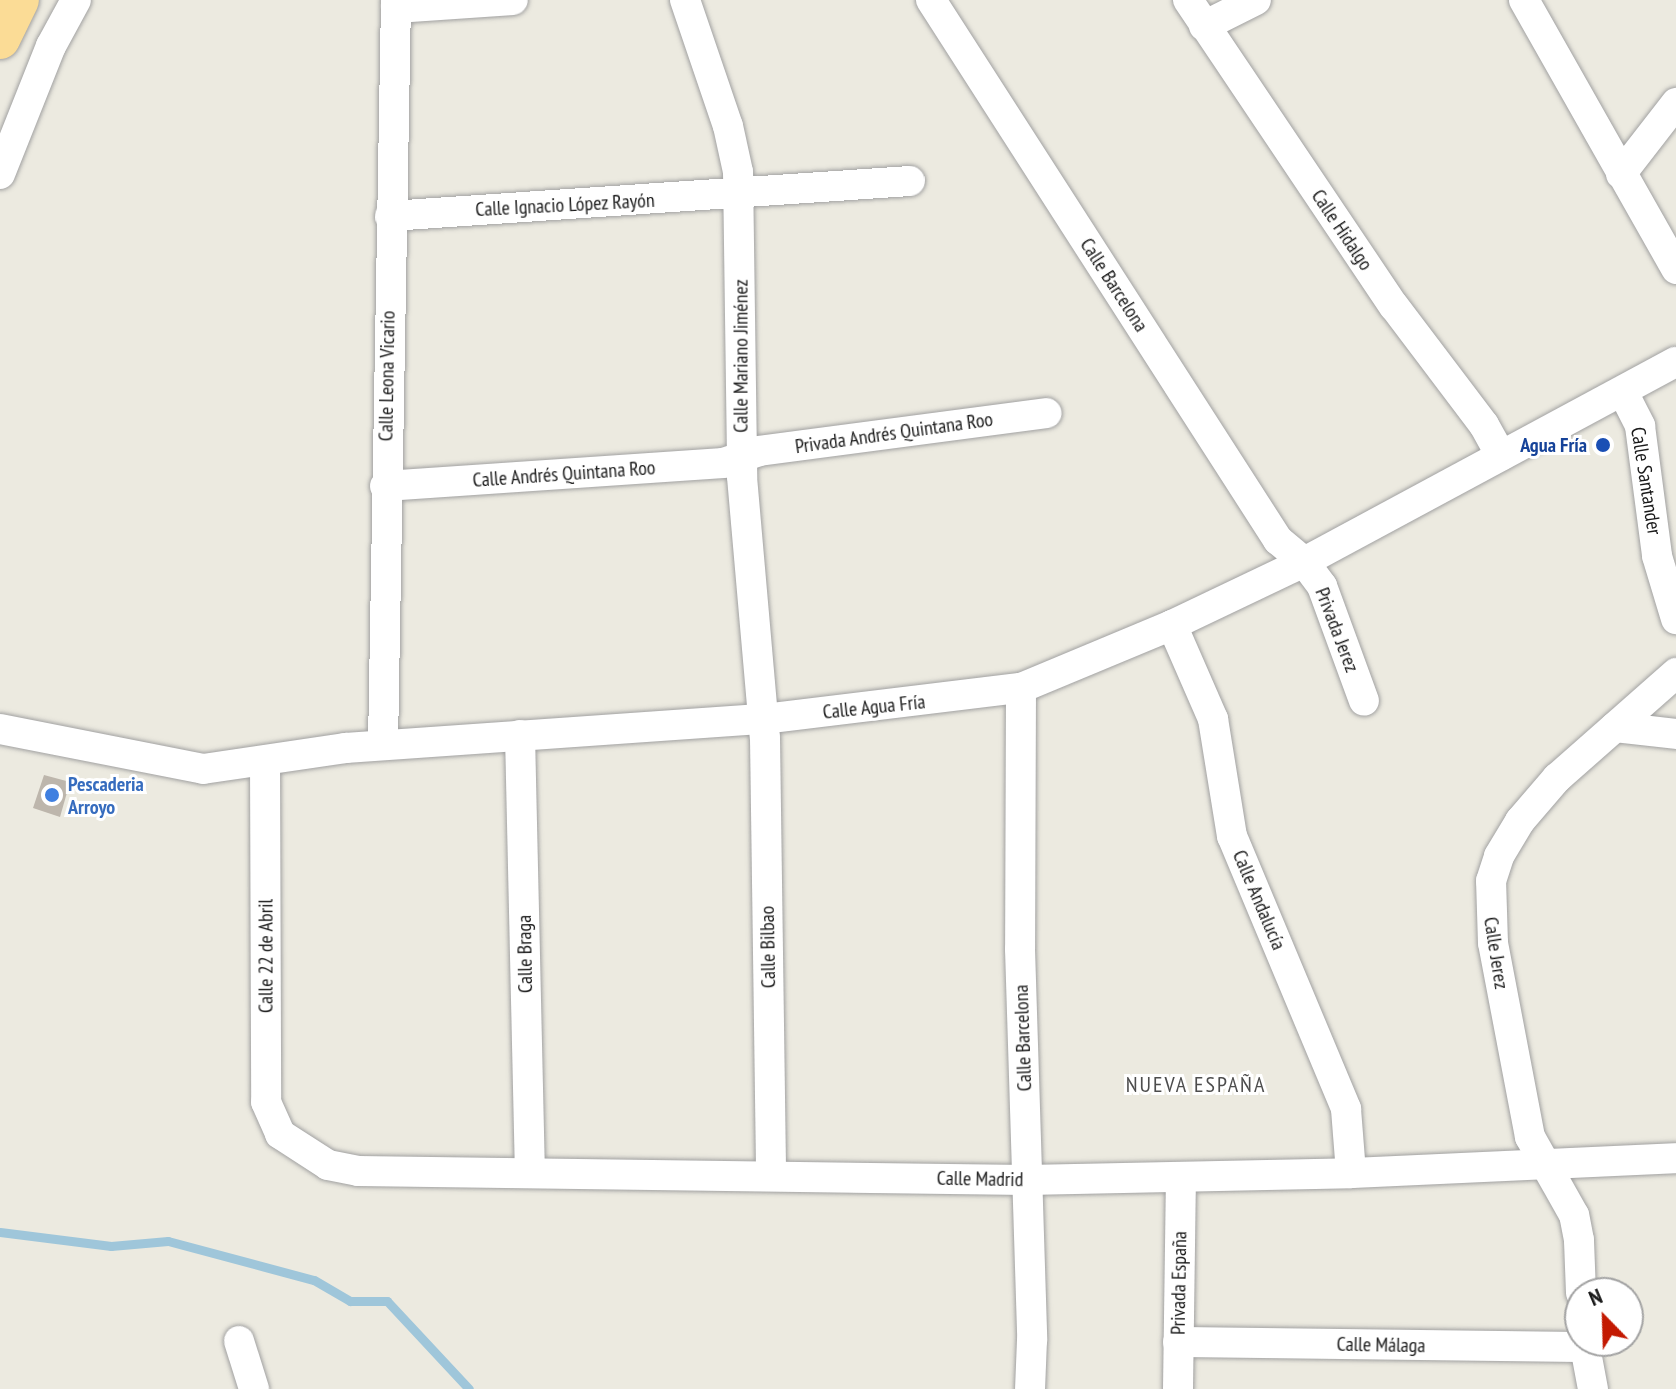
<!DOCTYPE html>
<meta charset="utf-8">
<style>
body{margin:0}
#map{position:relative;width:1676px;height:1389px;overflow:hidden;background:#eceae0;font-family:"PT Sans Narrow",sans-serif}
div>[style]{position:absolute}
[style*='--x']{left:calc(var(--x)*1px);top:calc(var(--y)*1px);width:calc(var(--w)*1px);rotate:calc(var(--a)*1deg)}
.stream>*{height:9px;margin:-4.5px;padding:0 4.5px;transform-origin:4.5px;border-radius:4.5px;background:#9fc6da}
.building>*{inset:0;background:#bdb6ac}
.roads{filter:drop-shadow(0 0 2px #a1a1a1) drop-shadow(0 0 2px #a1a1a1)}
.minor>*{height:30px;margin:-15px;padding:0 15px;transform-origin:15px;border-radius:15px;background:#fff}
.major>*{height:40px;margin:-20px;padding:0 20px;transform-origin:20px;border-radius:20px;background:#fbdc96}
.dots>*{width:22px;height:22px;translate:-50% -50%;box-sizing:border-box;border:4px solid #fff;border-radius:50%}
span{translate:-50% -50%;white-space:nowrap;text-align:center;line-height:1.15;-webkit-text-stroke:6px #fff;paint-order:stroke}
.street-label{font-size:20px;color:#1a1a1a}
.transit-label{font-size:20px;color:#164399;font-weight:700}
.right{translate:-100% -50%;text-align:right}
.shop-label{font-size:20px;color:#366cbe;font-weight:700}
.left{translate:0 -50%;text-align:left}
.neighbourhood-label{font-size:22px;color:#4d4d4d;letter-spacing:2px}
.north{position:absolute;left:1564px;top:1277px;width:80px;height:80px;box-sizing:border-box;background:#fff;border:2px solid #a3a3a3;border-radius:50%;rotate:337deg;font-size:22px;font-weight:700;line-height:32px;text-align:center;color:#1a1a1a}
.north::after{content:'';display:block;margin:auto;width:28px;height:36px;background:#c31901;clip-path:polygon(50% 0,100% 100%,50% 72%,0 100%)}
</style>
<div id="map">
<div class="stream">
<div style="--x:0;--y:1232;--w:112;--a:7.2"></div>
<div style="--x:111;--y:1246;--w:57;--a:-5"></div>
<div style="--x:168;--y:1241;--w:151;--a:15"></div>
<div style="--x:314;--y:1280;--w:42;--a:30.3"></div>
<div style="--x:350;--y:1301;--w:37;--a:0"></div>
<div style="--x:387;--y:1301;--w:120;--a:47"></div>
</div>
<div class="building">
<div style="clip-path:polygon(44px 775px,70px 782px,60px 817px,33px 808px)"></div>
</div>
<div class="roads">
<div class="minor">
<div style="--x:685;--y:0;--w:133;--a:71.2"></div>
<div style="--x:728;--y:126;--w:47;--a:77.7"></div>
<div style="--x:738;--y:172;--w:305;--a:89.2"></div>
<div style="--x:742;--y:477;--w:262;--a:85"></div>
<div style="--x:765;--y:738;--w:437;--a:89.2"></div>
<div style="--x:931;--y:0;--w:642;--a:57.28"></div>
<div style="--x:1278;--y:540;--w:34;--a:40"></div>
<div style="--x:1304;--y:562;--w:30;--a:53"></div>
<div style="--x:1322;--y:586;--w:122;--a:69.9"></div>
<div style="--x:1188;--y:0;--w:369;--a:56.1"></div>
<div style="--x:1394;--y:306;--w:149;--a:52.9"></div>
<div style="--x:1484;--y:425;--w:35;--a:61"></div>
<div style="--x:1524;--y:0;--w:309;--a:60.5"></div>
<div style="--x:396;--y:8;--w:117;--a:-3.9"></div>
<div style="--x:1204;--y:26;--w:58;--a:-26.6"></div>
<div style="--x:0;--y:174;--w:138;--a:-68.3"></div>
<div style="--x:51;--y:46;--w:52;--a:-61.5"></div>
<div style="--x:1621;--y:174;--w:90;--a:-52.2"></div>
<div style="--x:390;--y:216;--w:521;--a:-3.85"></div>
<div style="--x:1623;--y:392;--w:38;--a:63"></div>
<div style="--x:1640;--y:426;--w:131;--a:82.5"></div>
<div style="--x:1657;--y:556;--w:66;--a:73.2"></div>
<div style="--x:385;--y:486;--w:339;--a:-3.9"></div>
<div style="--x:723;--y:463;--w:38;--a:-18"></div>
<div style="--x:759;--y:451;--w:290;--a:-7.5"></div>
<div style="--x:1172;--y:625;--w:103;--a:66.4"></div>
<div style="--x:1213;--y:719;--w:119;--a:80.8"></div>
<div style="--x:1232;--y:836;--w:296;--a:67.3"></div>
<div style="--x:1346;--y:1109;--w:64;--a:85.5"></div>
<div style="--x:1021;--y:688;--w:261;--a:90.2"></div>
<div style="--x:1020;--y:949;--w:391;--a:88.2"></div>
<div style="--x:1032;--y:1340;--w:49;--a:92.3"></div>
<div style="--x:1615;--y:727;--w:61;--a:6.5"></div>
<div style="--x:0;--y:729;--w:207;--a:11.1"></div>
<div style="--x:203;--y:769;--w:145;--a:-8.4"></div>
<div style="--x:346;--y:748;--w:418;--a:-4"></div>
<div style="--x:763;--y:719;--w:260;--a:-6.9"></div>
<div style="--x:1021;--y:688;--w:164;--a:-22.6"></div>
<div style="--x:1172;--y:625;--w:146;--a:-25.5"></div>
<div style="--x:1304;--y:562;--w:422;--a:-28.3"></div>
<div style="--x:520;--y:735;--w:438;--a:88.7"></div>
<div style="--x:383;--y:745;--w:745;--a:-89"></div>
<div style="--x:265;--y:761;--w:341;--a:89.8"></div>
<div style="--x:266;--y:1102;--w:35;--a:66"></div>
<div style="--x:280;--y:1134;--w:57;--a:32.9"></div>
<div style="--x:328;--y:1165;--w:31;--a:11"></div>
<div style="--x:358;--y:1171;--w:669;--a:0.77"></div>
<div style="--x:1027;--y:1180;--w:324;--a:-1.2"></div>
<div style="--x:1351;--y:1173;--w:325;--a:-2.6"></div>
<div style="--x:1581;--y:1293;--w:53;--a:-92.2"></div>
<div style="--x:1579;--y:1240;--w:25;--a:-101"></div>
<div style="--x:1574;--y:1215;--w:90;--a:-119.4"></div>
<div style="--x:1530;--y:1137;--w:197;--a:-100.8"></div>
<div style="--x:1493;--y:943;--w:62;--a:-91.8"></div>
<div style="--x:1491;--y:881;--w:26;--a:-72"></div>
<div style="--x:1499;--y:856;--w:41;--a:-59"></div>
<div style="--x:1520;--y:821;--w:57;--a:-49.3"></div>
<div style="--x:1557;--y:778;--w:159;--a:-41.4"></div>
<div style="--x:239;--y:1341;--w:50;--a:72.6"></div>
<div style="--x:1584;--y:1341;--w:49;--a:79.4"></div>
<div style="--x:1178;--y:1342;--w:406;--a:0.7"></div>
<div style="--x:1178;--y:1389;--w:211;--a:-89.2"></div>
</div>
<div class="major">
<div style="--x:0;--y:39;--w:43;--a:-64"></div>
</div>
</div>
<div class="dots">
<div style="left:1603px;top:445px;background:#1a4fb4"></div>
<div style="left:52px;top:795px;background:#3f7fe0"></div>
</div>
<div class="street-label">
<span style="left:565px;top:205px;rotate:-3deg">Calle Ignacio López Rayón</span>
<span style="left:1342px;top:230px;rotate:56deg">Calle Hidalgo</span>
<span style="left:1114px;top:285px;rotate:57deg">Calle Barcelona</span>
<span style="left:741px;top:356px;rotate:-90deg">Calle Mariano Jiménez</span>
<span style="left:387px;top:376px;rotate:-89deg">Calle Leona Vicario</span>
<span style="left:894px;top:433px;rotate:-8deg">Privada Andrés Quintana Roo</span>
<span style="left:564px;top:474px;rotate:-4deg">Calle Andrés Quintana Roo</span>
<span style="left:1646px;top:481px;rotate:81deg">Calle Santander</span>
<span style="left:1337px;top:630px;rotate:69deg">Privada Jerez</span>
<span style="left:874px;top:707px;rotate:-6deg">Calle Agua Fría</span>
<span style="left:1259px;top:900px;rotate:67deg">Calle Andalucía</span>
<span style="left:768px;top:947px;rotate:-91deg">Calle Bilbao</span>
<span style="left:1496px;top:953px;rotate:81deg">Calle Jerez</span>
<span style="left:525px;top:954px;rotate:-91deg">Calle Braga</span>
<span style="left:266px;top:956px;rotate:-90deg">Calle 22 de Abril</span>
<span style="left:1023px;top:1038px;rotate:-92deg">Calle Barcelona</span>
<span style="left:980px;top:1179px;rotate:1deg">Calle Madrid</span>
<span style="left:1179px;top:1283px;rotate:-89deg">Privada España</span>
<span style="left:1381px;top:1345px;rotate:1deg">Calle Málaga</span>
</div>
<div class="transit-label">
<span class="right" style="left:1587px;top:445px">Agua Fría</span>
</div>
<div class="shop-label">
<span class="left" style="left:68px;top:796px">Pescaderia<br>Arroyo</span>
</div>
<div class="neighbourhood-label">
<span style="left:1196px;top:1085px">NUEVA ESPAÑA</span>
</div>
<div class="north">N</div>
</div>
